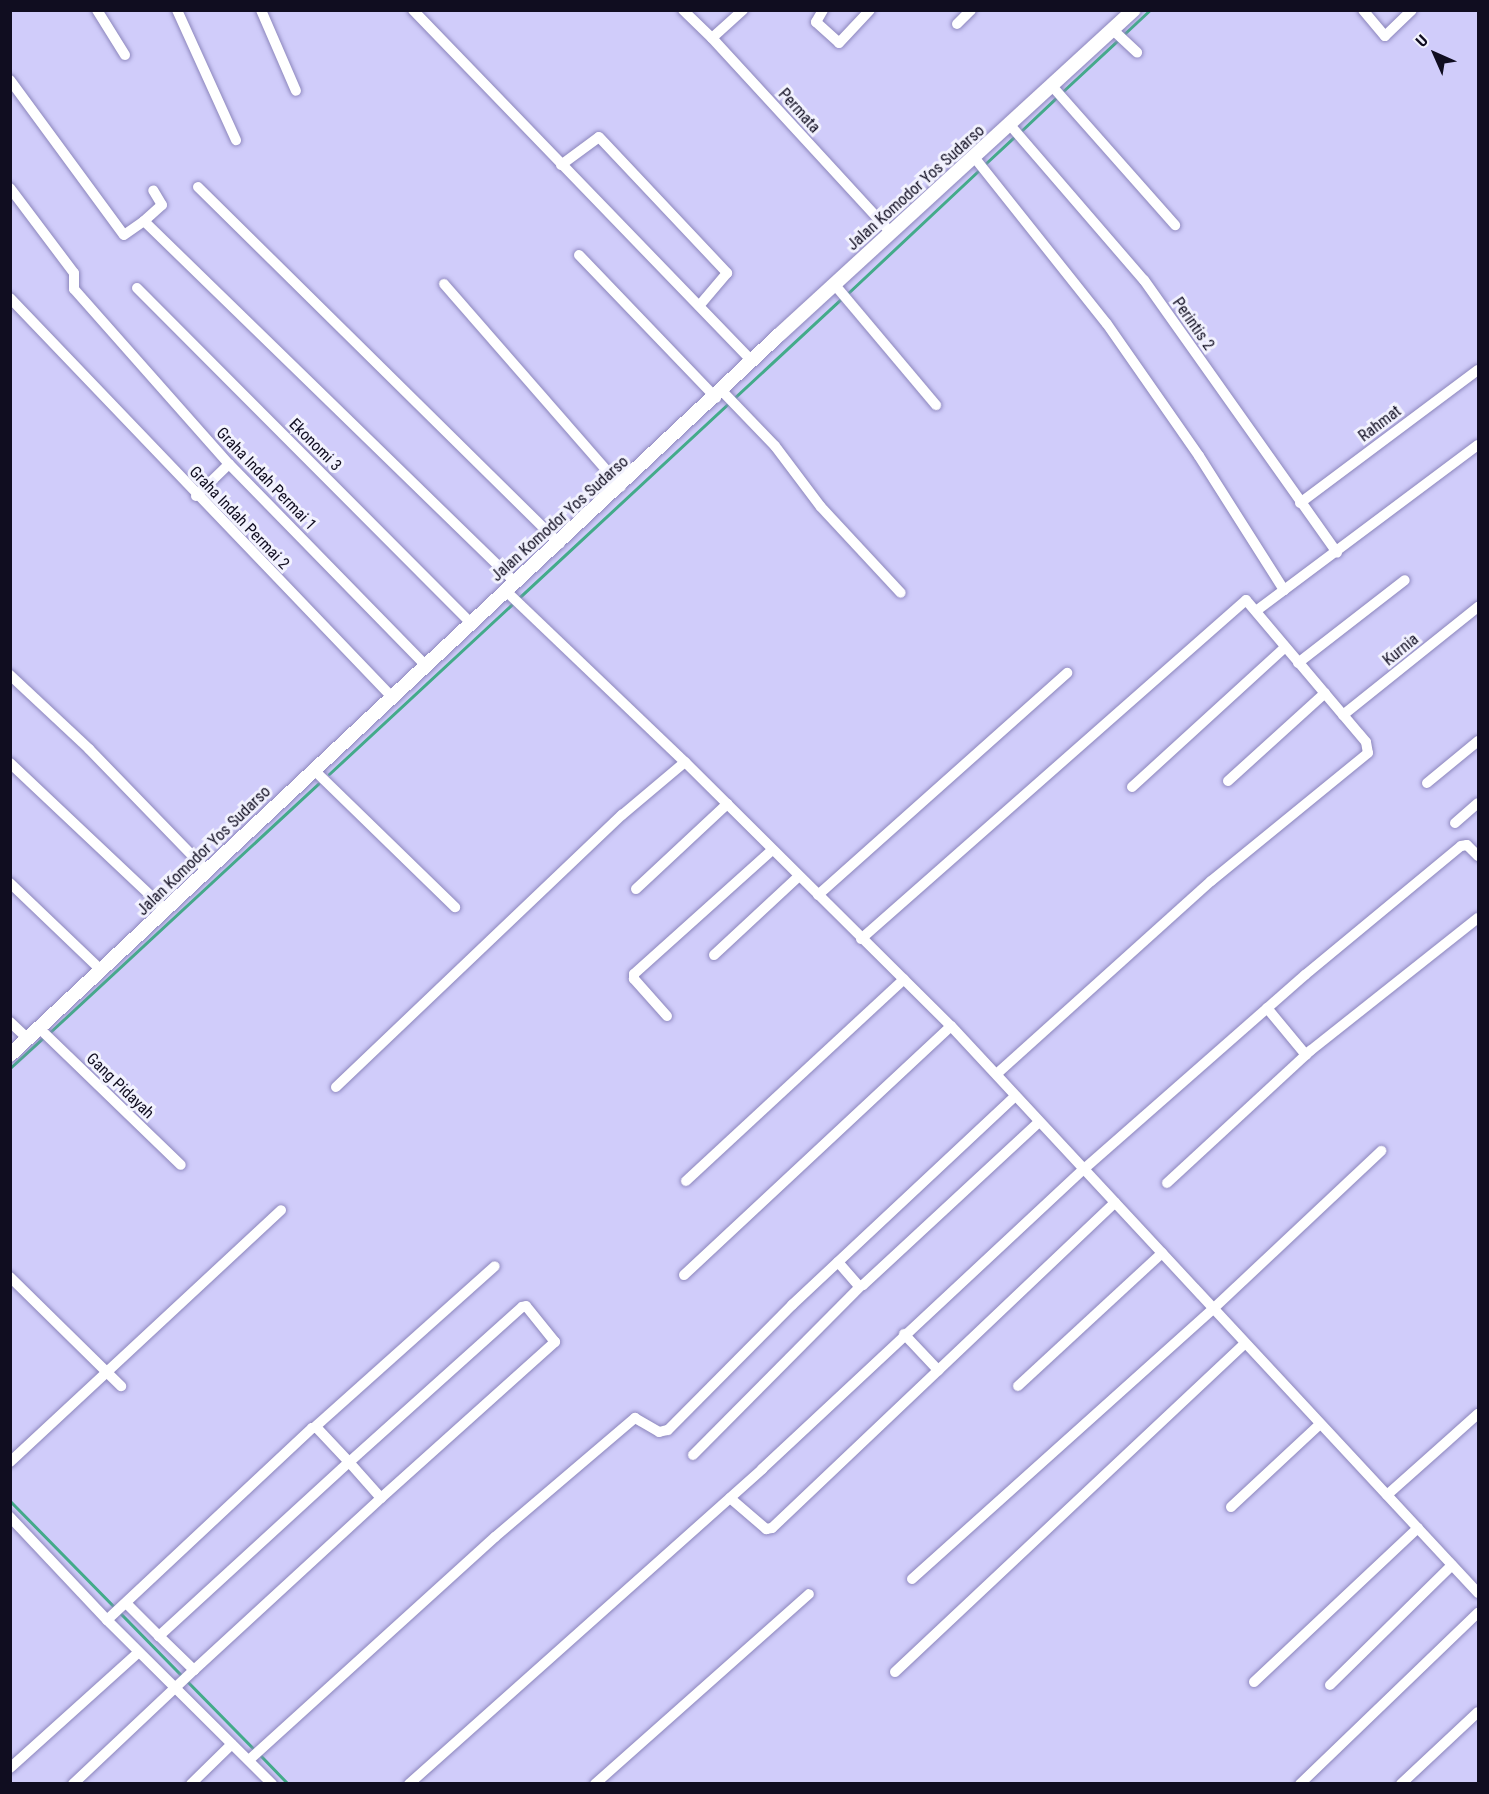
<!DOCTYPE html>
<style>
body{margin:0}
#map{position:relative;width:1489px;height:1794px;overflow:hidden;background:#d0ccfa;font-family:"Roboto Condensed",sans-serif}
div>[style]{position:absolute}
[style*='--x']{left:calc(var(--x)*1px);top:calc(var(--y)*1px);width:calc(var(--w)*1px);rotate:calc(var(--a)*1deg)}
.stream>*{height:3px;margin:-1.5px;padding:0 1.5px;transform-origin:1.5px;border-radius:1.5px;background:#43ab8a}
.roads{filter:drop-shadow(0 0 2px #8c86bc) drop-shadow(0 0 2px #8c86bc)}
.minor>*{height:10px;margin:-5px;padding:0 5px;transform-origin:5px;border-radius:5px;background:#fff}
.tertiary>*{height:14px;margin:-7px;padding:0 7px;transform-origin:7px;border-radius:7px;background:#fff}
span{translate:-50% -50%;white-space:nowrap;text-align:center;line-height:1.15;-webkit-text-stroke:6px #f2f2fe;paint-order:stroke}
.street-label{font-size:16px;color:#100d20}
.frame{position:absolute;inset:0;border:12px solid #100d20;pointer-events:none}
.north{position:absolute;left:1405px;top:24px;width:60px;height:60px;-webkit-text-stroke:4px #f2f2fe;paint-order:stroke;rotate:315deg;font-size:16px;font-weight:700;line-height:24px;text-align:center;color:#100d20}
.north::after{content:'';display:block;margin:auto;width:21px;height:27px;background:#100d20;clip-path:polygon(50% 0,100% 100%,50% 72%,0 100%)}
</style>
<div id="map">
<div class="stream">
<div style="--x:1123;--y:35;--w:37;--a:-43"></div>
<div style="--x:1061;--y:93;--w:78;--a:-42.9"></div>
<div style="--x:1020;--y:132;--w:51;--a:-43.4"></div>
<div style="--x:985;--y:164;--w:41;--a:-43"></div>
<div style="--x:847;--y:294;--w:183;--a:-43.2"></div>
<div style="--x:329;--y:774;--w:700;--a:-42.86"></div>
<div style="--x:49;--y:1033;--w:367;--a:-42.8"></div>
<div style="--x:10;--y:1068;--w:46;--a:-42.4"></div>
<div style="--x:10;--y:1501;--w:349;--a:45.5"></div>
<div style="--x:260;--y:1755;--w:40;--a:46"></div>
</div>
<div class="roads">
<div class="minor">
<div style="--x:97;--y:10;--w:53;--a:58.1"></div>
<div style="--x:177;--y:10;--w:143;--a:65.6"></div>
<div style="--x:261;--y:10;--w:88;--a:66.6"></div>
<div style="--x:413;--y:10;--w:488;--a:46"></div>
<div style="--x:683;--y:10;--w:40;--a:44"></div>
<div style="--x:712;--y:38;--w:265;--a:47.4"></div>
<div style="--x:823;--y:10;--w:14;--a:120"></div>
<div style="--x:816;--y:22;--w:31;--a:42"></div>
<div style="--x:839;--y:43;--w:45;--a:-46.8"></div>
<div style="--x:1363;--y:10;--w:34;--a:50"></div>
<div style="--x:1385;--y:36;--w:37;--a:-44"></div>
<div style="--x:957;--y:24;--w:20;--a:-45"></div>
<div style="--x:1113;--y:30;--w:33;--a:43"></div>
<div style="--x:712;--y:38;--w:42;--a:-42.1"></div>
<div style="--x:10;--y:80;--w:192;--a:53.7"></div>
<div style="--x:124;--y:235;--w:24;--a:-35"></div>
<div style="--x:144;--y:221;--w:518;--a:44.22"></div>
<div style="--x:1052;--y:86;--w:186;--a:48.5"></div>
<div style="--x:1010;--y:125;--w:205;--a:49.2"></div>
<div style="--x:1144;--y:280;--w:334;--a:54.7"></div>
<div style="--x:974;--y:157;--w:213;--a:51.5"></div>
<div style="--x:1107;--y:324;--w:161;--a:55.1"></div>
<div style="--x:1199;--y:456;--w:159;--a:57.6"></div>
<div style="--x:561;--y:165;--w:47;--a:-36.4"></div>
<div style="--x:599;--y:137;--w:187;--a:46.7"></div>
<div style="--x:727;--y:273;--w:43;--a:130.3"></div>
<div style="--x:198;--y:187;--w:508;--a:44.6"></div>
<div style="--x:10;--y:188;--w:106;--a:53"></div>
<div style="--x:74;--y:273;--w:16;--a:90"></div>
<div style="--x:74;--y:289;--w:234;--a:48.5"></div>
<div style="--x:229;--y:464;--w:281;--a:45.7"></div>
<div style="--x:144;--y:221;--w:24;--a:-42"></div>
<div style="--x:162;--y:205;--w:17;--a:-121"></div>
<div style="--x:579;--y:255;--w:198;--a:46.2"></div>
<div style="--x:444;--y:284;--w:269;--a:48.9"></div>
<div style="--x:835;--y:285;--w:157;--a:49.9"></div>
<div style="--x:137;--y:288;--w:473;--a:45.1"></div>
<div style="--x:10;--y:298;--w:552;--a:46.25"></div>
<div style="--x:723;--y:392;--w:75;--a:46.1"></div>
<div style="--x:775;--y:446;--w:76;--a:53"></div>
<div style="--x:821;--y:507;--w:117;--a:47.1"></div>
<div style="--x:196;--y:496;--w:46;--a:-44.1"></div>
<div style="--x:1300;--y:503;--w:222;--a:-36.8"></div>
<div style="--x:506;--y:591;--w:248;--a:43.7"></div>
<div style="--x:685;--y:762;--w:375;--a:44.8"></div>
<div style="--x:951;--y:1026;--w:774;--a:47.09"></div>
<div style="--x:1256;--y:611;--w:277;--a:-36.8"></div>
<div style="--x:1298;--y:663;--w:135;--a:-37.8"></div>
<div style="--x:10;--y:675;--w:108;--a:43.1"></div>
<div style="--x:89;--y:749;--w:171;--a:45.9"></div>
<div style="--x:1343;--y:715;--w:173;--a:-38.7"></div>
<div style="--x:10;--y:763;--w:214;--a:43.3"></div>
<div style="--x:314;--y:770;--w:197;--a:44.2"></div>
<div style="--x:1228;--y:781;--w:131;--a:-42.2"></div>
<div style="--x:1427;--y:783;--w:66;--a:-39.5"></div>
<div style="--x:1132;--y:787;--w:206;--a:-42.4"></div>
<div style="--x:1455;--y:823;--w:30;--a:-41"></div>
<div style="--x:10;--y:883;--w:126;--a:43.7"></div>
<div style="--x:636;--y:889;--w:125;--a:-43"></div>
<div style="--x:818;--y:895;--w:334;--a:-41.7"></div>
<div style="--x:861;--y:939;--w:513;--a:-41.36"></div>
<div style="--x:1246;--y:600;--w:186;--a:49.8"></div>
<div style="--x:1366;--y:742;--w:11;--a:80"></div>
<div style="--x:1368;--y:753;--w:203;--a:140.8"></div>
<div style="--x:1211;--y:881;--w:288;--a:138"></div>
<div style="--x:714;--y:955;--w:115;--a:-42.9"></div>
<div style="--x:1267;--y:1008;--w:61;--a:50.3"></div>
<div style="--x:667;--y:1016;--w:50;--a:-131.7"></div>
<div style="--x:634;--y:979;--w:5;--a:-90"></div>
<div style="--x:634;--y:974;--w:186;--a:-41.9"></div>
<div style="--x:10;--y:1022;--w:25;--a:43"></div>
<div style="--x:39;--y:1028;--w:197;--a:44"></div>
<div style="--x:336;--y:1087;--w:395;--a:-43.6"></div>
<div style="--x:622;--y:815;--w:82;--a:-40.1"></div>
<div style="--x:686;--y:1181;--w:297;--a:-42.8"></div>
<div style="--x:1167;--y:1183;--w:195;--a:-42.7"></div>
<div style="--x:1310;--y:1051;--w:214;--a:-38.4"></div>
<div style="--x:838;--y:1262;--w:32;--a:49"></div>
<div style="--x:859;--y:1286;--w:4;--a:-14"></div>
<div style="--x:863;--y:1285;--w:238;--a:-42.8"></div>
<div style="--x:684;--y:1275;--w:365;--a:-43"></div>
<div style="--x:10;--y:1277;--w:156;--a:44.5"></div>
<div style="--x:904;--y:1334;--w:50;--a:46.6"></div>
<div style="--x:1018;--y:1386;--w:196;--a:-42.7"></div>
<div style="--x:315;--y:1427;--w:241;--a:-41.8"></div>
<div style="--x:693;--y:1455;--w:238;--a:-45.2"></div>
<div style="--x:10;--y:1462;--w:370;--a:-42.9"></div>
<div style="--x:1387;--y:1495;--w:122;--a:-41.7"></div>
<div style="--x:730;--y:1498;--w:48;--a:40.7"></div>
<div style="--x:766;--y:1529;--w:6;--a:-9"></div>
<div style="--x:772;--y:1528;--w:473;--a:-43.5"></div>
<div style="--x:1231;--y:1507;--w:122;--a:-43"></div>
<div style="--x:10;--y:1517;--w:141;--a:46.7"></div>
<div style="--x:107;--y:1620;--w:233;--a:44.8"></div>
<div style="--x:912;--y:1579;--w:404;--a:-41.9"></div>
<div style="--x:1213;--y:1309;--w:231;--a:-43.2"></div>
<div style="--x:126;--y:1603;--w:47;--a:45"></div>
<div style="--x:107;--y:1620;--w:281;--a:-43.1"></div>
<div style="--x:312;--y:1428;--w:5;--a:0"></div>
<div style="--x:317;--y:1428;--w:47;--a:46.7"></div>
<div style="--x:349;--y:1462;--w:48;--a:48.4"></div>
<div style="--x:381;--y:1498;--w:234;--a:-41.9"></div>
<div style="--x:555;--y:1342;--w:46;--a:-128.9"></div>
<div style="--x:526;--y:1306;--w:4;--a:166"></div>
<div style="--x:522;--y:1307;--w:232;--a:138.1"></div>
<div style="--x:349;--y:1462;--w:258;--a:137.5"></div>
<div style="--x:159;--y:1636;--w:49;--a:44.2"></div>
<div style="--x:194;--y:1670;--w:254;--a:-42.6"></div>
<div style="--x:895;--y:1672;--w:480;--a:-43.2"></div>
<div style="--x:1254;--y:1682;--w:225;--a:-43.2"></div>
<div style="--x:1330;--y:1685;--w:171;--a:-44.5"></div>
<div style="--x:249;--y:1760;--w:332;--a:-42.2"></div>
<div style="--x:495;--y:1537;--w:184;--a:-40.4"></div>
<div style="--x:635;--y:1418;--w:28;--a:30"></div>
<div style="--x:659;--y:1432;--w:9;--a:-13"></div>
<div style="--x:668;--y:1430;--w:176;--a:-45.2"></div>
<div style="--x:792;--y:1305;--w:306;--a:-43.1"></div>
<div style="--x:10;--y:1768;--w:173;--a:-42"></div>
<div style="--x:73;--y:1784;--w:166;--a:-43.3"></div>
<div style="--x:191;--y:1784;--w:57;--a:-44.3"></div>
<div style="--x:409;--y:1784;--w:473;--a:-41.7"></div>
<div style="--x:762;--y:1469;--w:440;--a:-43"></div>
<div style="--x:1084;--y:1169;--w:294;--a:-41.3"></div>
<div style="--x:1305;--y:975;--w:202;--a:-39.6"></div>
<div style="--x:1461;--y:846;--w:6;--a:-9"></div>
<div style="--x:1467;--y:845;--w:16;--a:45"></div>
<div style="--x:595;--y:1784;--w:286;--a:-41.6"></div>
<div style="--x:1300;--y:1784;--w:247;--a:-43.9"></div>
<div style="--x:1401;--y:1784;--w:105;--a:-43.1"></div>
</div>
<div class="tertiary">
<div style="--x:10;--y:1055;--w:1055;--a:-43.12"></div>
<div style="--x:780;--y:334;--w:480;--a:-42.5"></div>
</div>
</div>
<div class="street-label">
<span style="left:799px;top:111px;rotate:48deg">Permata</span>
<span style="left:916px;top:188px;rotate:-42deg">Jalan Komodor Yos Sudarso</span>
<span style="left:1193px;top:324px;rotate:55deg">Perintis 2</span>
<span style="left:1380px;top:424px;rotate:-37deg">Rahmat</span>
<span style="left:315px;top:445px;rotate:45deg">Ekonomi 3</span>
<span style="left:266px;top:479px;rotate:46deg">Graha Indah Permai 1</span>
<span style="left:239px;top:518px;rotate:46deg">Graha Indah Permai 2</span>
<span style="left:560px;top:519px;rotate:-42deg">Jalan Komodor Yos Sudarso</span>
<span style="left:1401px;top:650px;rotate:-39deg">Kurnia</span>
<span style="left:204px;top:851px;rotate:-44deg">Jalan Komodor Yos Sudarso</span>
<span style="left:120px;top:1086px;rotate:44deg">Gang Pidayah</span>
</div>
<div class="frame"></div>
<div class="north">U</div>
</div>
